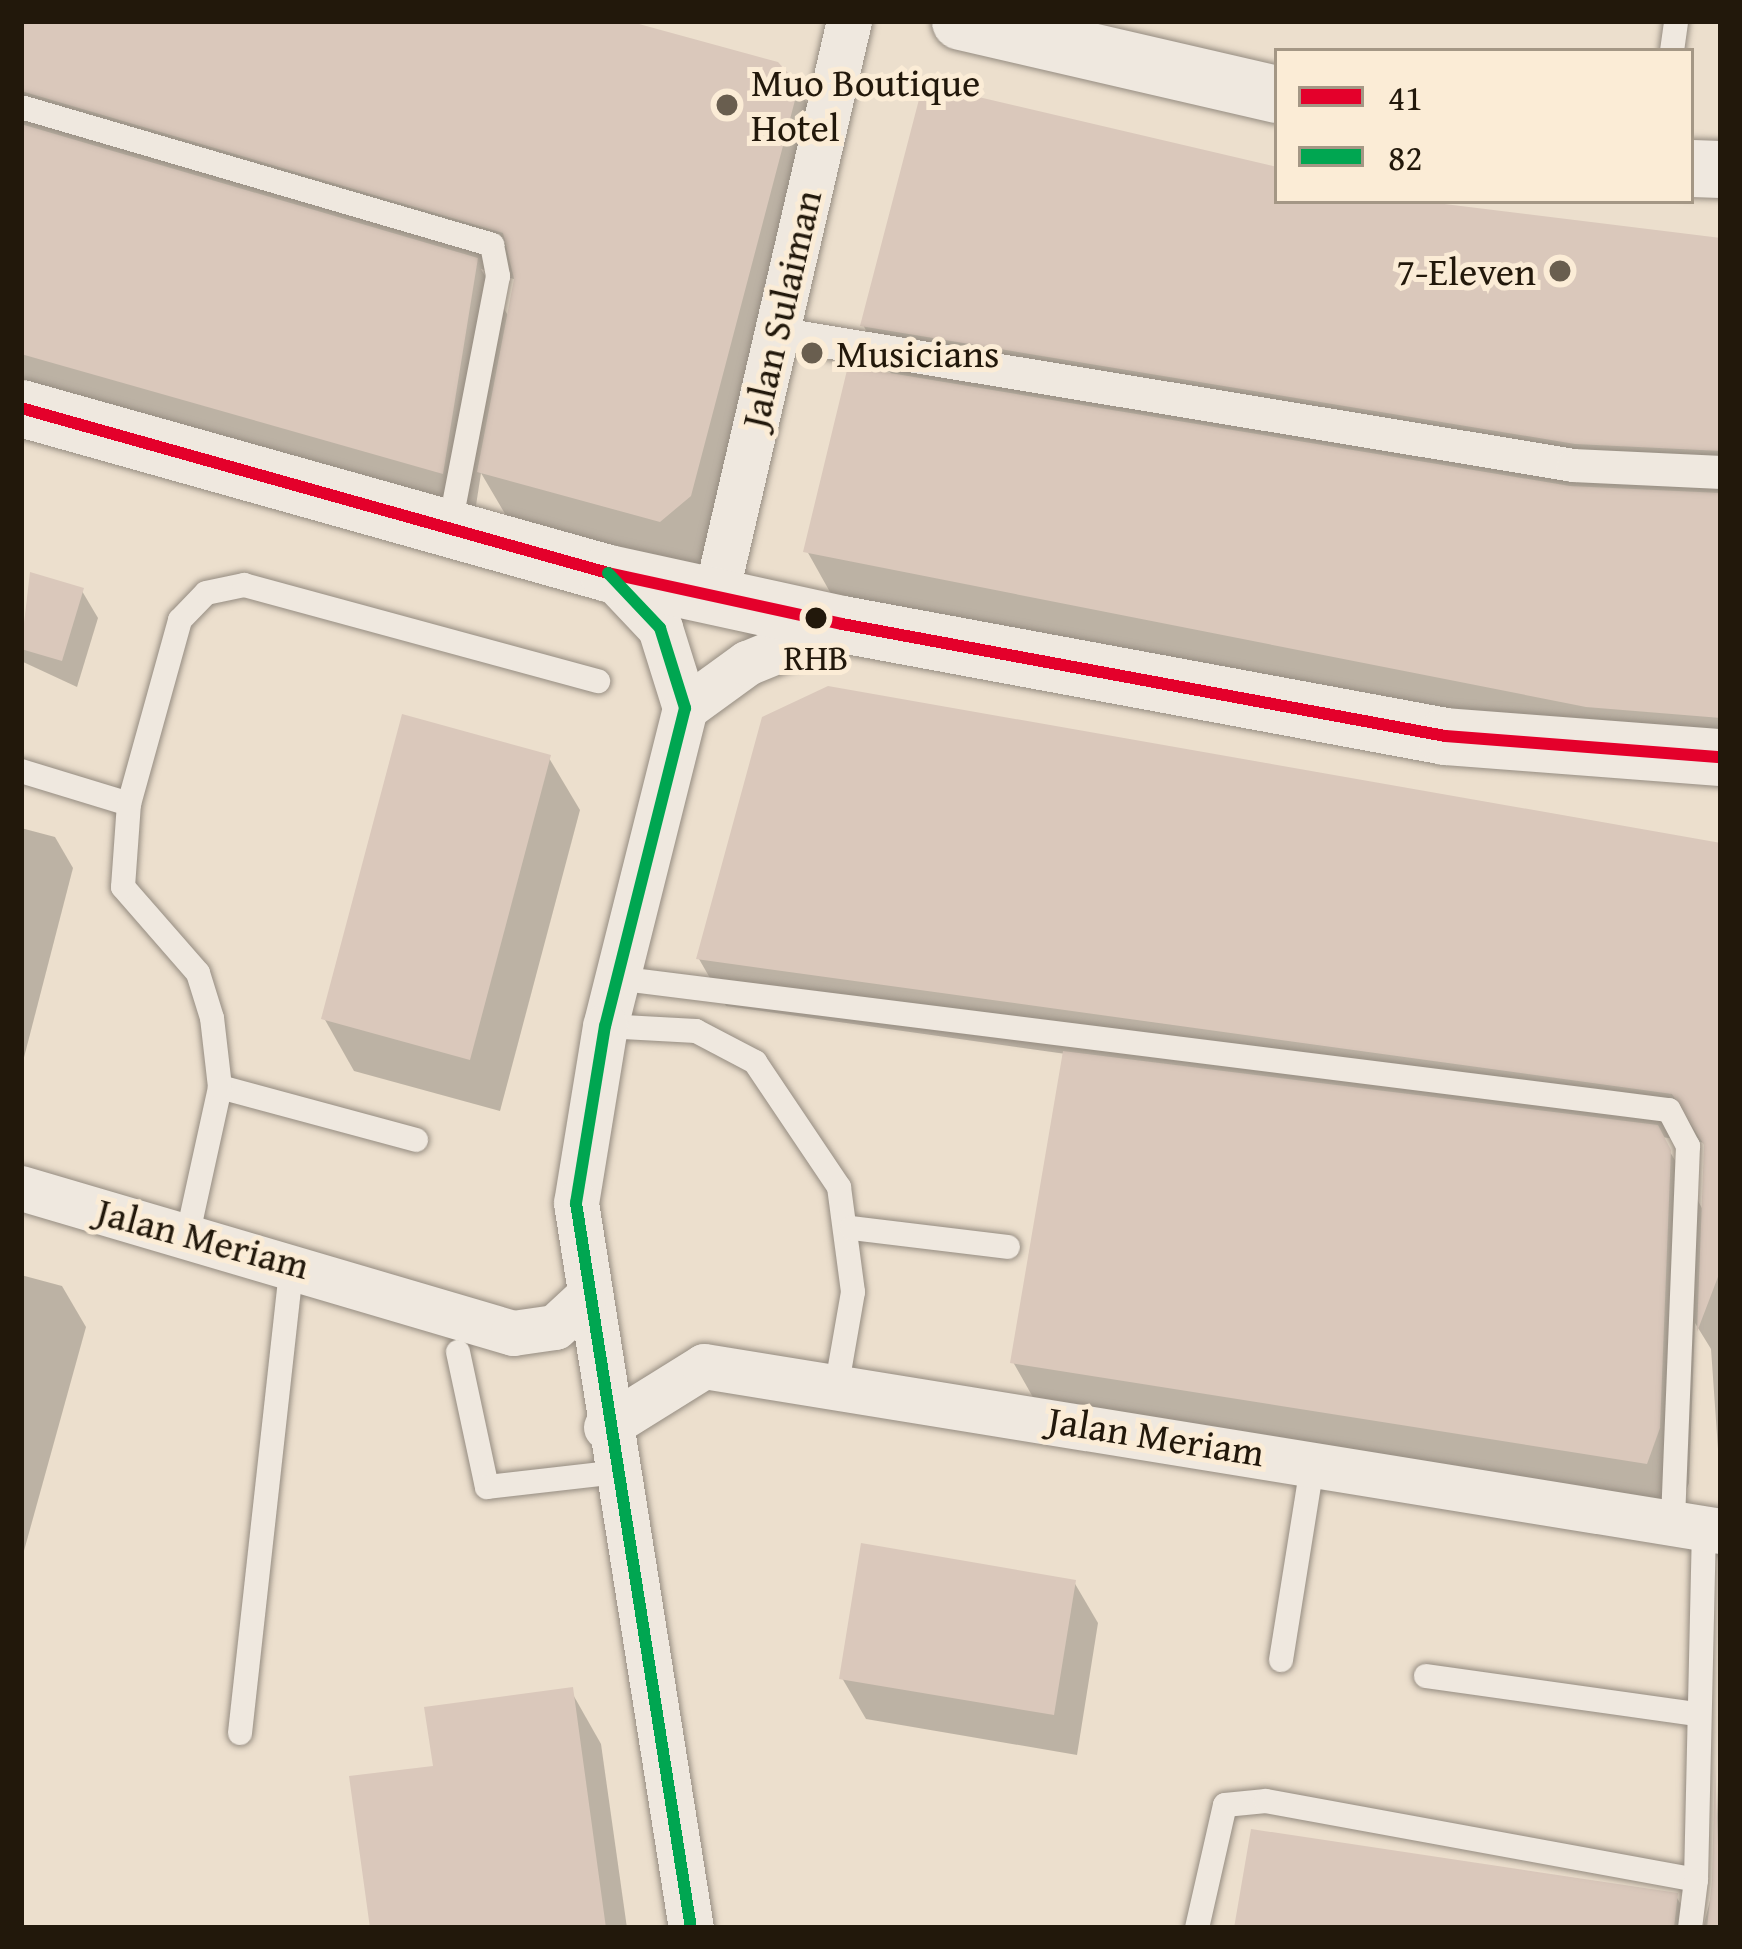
<!DOCTYPE html>
<style>
body{margin:0}
#map{position:relative;width:1742px;height:1949px;overflow:hidden;background:#ecdfcd;font-family:"Gentium Book Plus",serif}
div>[style]{position:absolute}
[style*='--x']{left:calc(var(--x)*1px);top:calc(var(--y)*1px);width:calc(var(--w)*1px);rotate:calc(var(--a)*1deg)}
.shadow>*{inset:0;background:#0003}
.building>*{inset:0;background:#dac8bb}
.roads{filter:drop-shadow(0 0 3px #958c81) drop-shadow(0 0 3px #958c81)}
.service>*{height:24px;margin:-12px;padding:0 12px;transform-origin:12px;border-radius:12px;background:#efe8df}
.pedestrian>*{height:33px;margin:-16.5px;padding:0 16.5px;transform-origin:16.5px;border-radius:16.5px;background:#efe8df}
.minor>*{height:45px;margin:-22.5px;padding:0 22.5px;transform-origin:22.5px;border-radius:22.5px;background:#efe8df}
.tertiary>*{height:57px;margin:-28.5px;padding:0 28.5px;transform-origin:28.5px;border-radius:28.5px;background:#efe8df}
.bus-1>*{height:12px;margin:-6px;padding:0 6px;transform-origin:6px;border-radius:6px;background:#e4002b}
.bus-2>*{height:12px;margin:-6px;padding:0 6px;transform-origin:6px;border-radius:6px;background:#00a651}
.dots>*{width:33px;height:33px;translate:-50% -50%;box-sizing:border-box;border:6px solid #fbecd6;border-radius:50%}
span{translate:-50% -50%;white-space:nowrap;text-align:center;line-height:1.15;-webkit-text-stroke:10px #fbecd6;paint-order:stroke}
.bus-label{font-size:36px;color:#22180b}
.poi-label{font-size:39px;color:#22180b}
.left{translate:0 -50%;text-align:left}
.right{translate:-100% -50%;text-align:right}
.street-label{font-size:39px;color:#22180b}
.frame{position:absolute;inset:0;border:24px solid #22180b;pointer-events:none}
.legend{position:absolute;left:1274px;top:48px;width:420px;height:156px;box-sizing:border-box;background:#fbecd6;border:3px solid #a49785;margin:0;padding:15px 21px;list-style:none;font-size:36px;color:#22180b}
.legend li{display:flex;align-items:center;gap:24px;height:60px}
.legend b{width:60px;border:3px solid #a49785}
</style>
<div id="map">
<div class="shadow">
<div style="clip-path:polygon(evenodd,21px 21px,616px 21px,797px 86px,828px 140px,721px 550px,691px 574px,511px 524px,481px 473px,473px 525px,21px 397px,21px 21px,481px 269px,517px 280px,510px 319px,481px 269px)"></div>
<div style="clip-path:polygon(1277px 201px,1407px 201px,1721px 241px,1721px 765px,835px 601px,807px 551px,893px 377px,863px 325px)"></div>
<div style="clip-path:polygon(32px 576px,82px 591px,98px 618px,77px 687px,21px 661px)"></div>
<div style="clip-path:polygon(549px 758px,580px 810px,500px 1111px,354px 1071px,324px 1018px)"></div>
<div style="clip-path:polygon(21px 828px,55px 837px,73px 868px,21px 1069px)"></div>
<div style="clip-path:polygon(evenodd,1721px 846px,1721px 1492px,1711px 1349px,1695px 1323px,1689px 1483px,1677px 1516px,1043px 1415px,1013px 1362px,1066px 1054px,726px 1006px,699px 959px,1721px 846px,1661px 1137px,1707px 1143px,1705px 1214px,1688px 1182px,1661px 1137px)"></div>
<div style="clip-path:polygon(21px 1275px,62px 1286px,86px 1327px,22px 1558px)"></div>
<div style="clip-path:polygon(1074px 1582px,1098px 1623px,1077px 1755px,866px 1719px,842px 1678px)"></div>
<div style="clip-path:polygon(1721px 1680px,1721px 1928px,1703px 1928px,1715px 1881px)"></div>
<div style="clip-path:polygon(571px 1691px,601px 1744px,627px 1928px,373px 1928px,436px 1768px)"></div>
<div style="clip-path:polygon(1676px 1896px,1694px 1928px,1237px 1928px)"></div>
</div>
<div class="building">
<div style="clip-path:polygon(21px 21px,628px 21px,778px 62px,799px 85px,691px 496px,660px 522px,477px 472px,514px 279px,503px 233px,21px 91px)"></div>
<div style="clip-path:polygon(923px 84px,1277px 167px,1277px 201px,1420px 201px,1721px 238px,1721px 451px,1575px 444px,860px 326px)"></div>
<div style="clip-path:polygon(21px 124px,478px 258px,443px 474px,21px 354px)"></div>
<div style="clip-path:polygon(848px 366px,1570px 486px,1721px 493px,1721px 718px,1586px 707px,803px 552px)"></div>
<div style="clip-path:polygon(30px 572px,84px 588px,62px 661px,21px 649px)"></div>
<div style="clip-path:polygon(828px 686px,1721px 843px,1721px 1269px,1697px 1332px,1704px 1145px,1672px 1094px,696px 959px,762px 717px)"></div>
<div style="clip-path:polygon(402px 714px,551px 755px,470px 1060px,321px 1019px)"></div>
<div style="clip-path:polygon(1063px 1051px,1658px 1125px,1671px 1150px,1660px 1428px,1647px 1464px,1010px 1363px)"></div>
<div style="clip-path:polygon(861px 1543px,1076px 1580px,1054px 1715px,839px 1679px)"></div>
<div style="clip-path:polygon(573px 1687px,606px 1928px,370px 1928px,349px 1776px,433px 1766px,424px 1707px)"></div>
<div style="clip-path:polygon(1715px 1763px,1721px 1928px,1707px 1928px,1712px 1880px)"></div>
<div style="clip-path:polygon(1251px 1829px,1678px 1893px,1674px 1928px,1234px 1928px)"></div>
</div>
<div class="roads">
<div class="service">
<div style="--x:1672;--y:51;--w:30;--a:-82"></div>
<div style="--x:21;--y:107;--w:491;--a:16.3"></div>
<div style="--x:492;--y:245;--w:32;--a:79"></div>
<div style="--x:498;--y:276;--w:260;--a:100.9"></div>
<div style="--x:21;--y:771;--w:113;--a:17"></div>
<div style="--x:616;--y:978;--w:1061;--a:7.15"></div>
<div style="--x:1669;--y:1110;--w:41;--a:62.2"></div>
<div style="--x:1688;--y:1146;--w:379;--a:92.3"></div>
<div style="--x:605;--y:1026;--w:91;--a:3.1"></div>
<div style="--x:696;--y:1031;--w:67;--a:27.7"></div>
<div style="--x:755;--y:1062;--w:151;--a:56.1"></div>
<div style="--x:839;--y:1187;--w:106;--a:82.4"></div>
<div style="--x:853;--y:1292;--w:93;--a:99.9"></div>
<div style="--x:220;--y:1087;--w:203;--a:15.1"></div>
<div style="--x:852;--y:1228;--w:157;--a:6.9"></div>
<div style="--x:188;--y:1233;--w:149;--a:-77.6"></div>
<div style="--x:220;--y:1087;--w:69;--a:-96.6"></div>
<div style="--x:212;--y:1018;--w:47;--a:-107.3"></div>
<div style="--x:198;--y:973;--w:114;--a:-131.1"></div>
<div style="--x:123;--y:887;--w:83;--a:-85.9"></div>
<div style="--x:129;--y:804;--w:191;--a:-74.5"></div>
<div style="--x:180;--y:620;--w:37;--a:-46"></div>
<div style="--x:206;--y:593;--w:39;--a:-12"></div>
<div style="--x:244;--y:585;--w:367;--a:15.2"></div>
<div style="--x:458;--y:1352;--w:138;--a:77.9"></div>
<div style="--x:487;--y:1487;--w:132;--a:-6.5"></div>
<div style="--x:1281;--y:1660;--w:202;--a:-80.9"></div>
<div style="--x:1426;--y:1676;--w:274;--a:8"></div>
<div style="--x:240;--y:1733;--w:475;--a:-83.7"></div>
<div style="--x:1197;--y:1928;--w:126;--a:-77.2"></div>
<div style="--x:1225;--y:1805;--w:41;--a:-5.6"></div>
<div style="--x:1266;--y:1801;--w:437;--a:10.4"></div>
<div style="--x:1696;--y:1880;--w:350;--a:-88.7"></div>
<div style="--x:1690;--y:1928;--w:48;--a:-82.9"></div>
</div>
<div class="pedestrian">
<div style="--x:776;--y:333;--w:808;--a:9.4"></div>
<div style="--x:1573;--y:465;--w:148;--a:2.7"></div>
</div>
<div class="minor">
<div style="--x:608;--y:573;--w:76;--a:46.6"></div>
<div style="--x:660;--y:628;--w:84;--a:72.6"></div>
<div style="--x:685;--y:708;--w:328;--a:104.1"></div>
<div style="--x:605;--y:1026;--w:179;--a:99.3"></div>
<div style="--x:576;--y:1203;--w:734;--a:80.99"></div>
<div style="--x:715;--y:598;--w:592;--a:-76.93"></div>
<div style="--x:685;--y:708;--w:77;--a:-36"></div>
<div style="--x:747;--y:663;--w:103;--a:-22.3"></div>
<div style="--x:21;--y:1188;--w:513;--a:16.42"></div>
<div style="--x:513;--y:1333;--w:42;--a:-8.1"></div>
<div style="--x:555;--y:1327;--w:38;--a:-43"></div>
<div style="--x:606;--y:1427;--w:115;--a:-31.9"></div>
<div style="--x:704;--y:1366;--w:1030;--a:9.22"></div>
</div>
<div class="tertiary">
<div style="--x:960;--y:21;--w:325;--a:13"></div>
<div style="--x:1691;--y:168;--w:30;--a:2"></div>
<div style="--x:21;--y:408;--w:610;--a:15.7"></div>
<div style="--x:608;--y:573;--w:239;--a:12.3"></div>
<div style="--x:842;--y:624;--w:613;--a:10.52"></div>
<div style="--x:1445;--y:736;--w:277;--a:4.4"></div>
</div>
</div>
<div class="bus-1">
<div style="--x:21;--y:408;--w:610;--a:15.7"></div>
<div style="--x:608;--y:573;--w:239;--a:12.3"></div>
<div style="--x:842;--y:624;--w:613;--a:10.52"></div>
<div style="--x:1445;--y:736;--w:277;--a:4.4"></div>
</div>
<div class="bus-2">
<div style="--x:608;--y:573;--w:76;--a:46.6"></div>
<div style="--x:660;--y:628;--w:84;--a:72.6"></div>
<div style="--x:685;--y:708;--w:328;--a:104.1"></div>
<div style="--x:605;--y:1026;--w:179;--a:99.3"></div>
<div style="--x:576;--y:1203;--w:734;--a:80.99"></div>
</div>
<div class="dots">
<div style="left:727px;top:105px;background:#695e4f"></div>
<div style="left:1560px;top:271px;background:#695e4f"></div>
<div style="left:812px;top:353px;background:#695e4f"></div>
<div style="left:816px;top:618px;background:#22180b"></div>
</div>
<div class="bus-label">
<span style="left:816px;top:657px">RHB</span>
</div>
<div class="poi-label">
<span class="left" style="left:751px;top:105px">Muo Boutique<br>Hotel</span>
<span class="right" style="left:1536px;top:271px">7-Eleven</span>
<span class="left" style="left:836px;top:353px">Musicians</span>
</div>
<div class="street-label">
<span style="left:781px;top:309px;rotate:-77deg">Jalan Sulaiman</span>
<span style="left:203px;top:1238px;rotate:15deg">Jalan Meriam</span>
<span style="left:1156px;top:1436px;rotate:9deg">Jalan Meriam</span>
</div>
<div class="frame"></div>
<ul class="legend">
<li><b style="height:15px;background:#e4002b"></b>41</li>
<li><b style="height:15px;background:#00a651"></b>82</li>
</ul>
</div>
